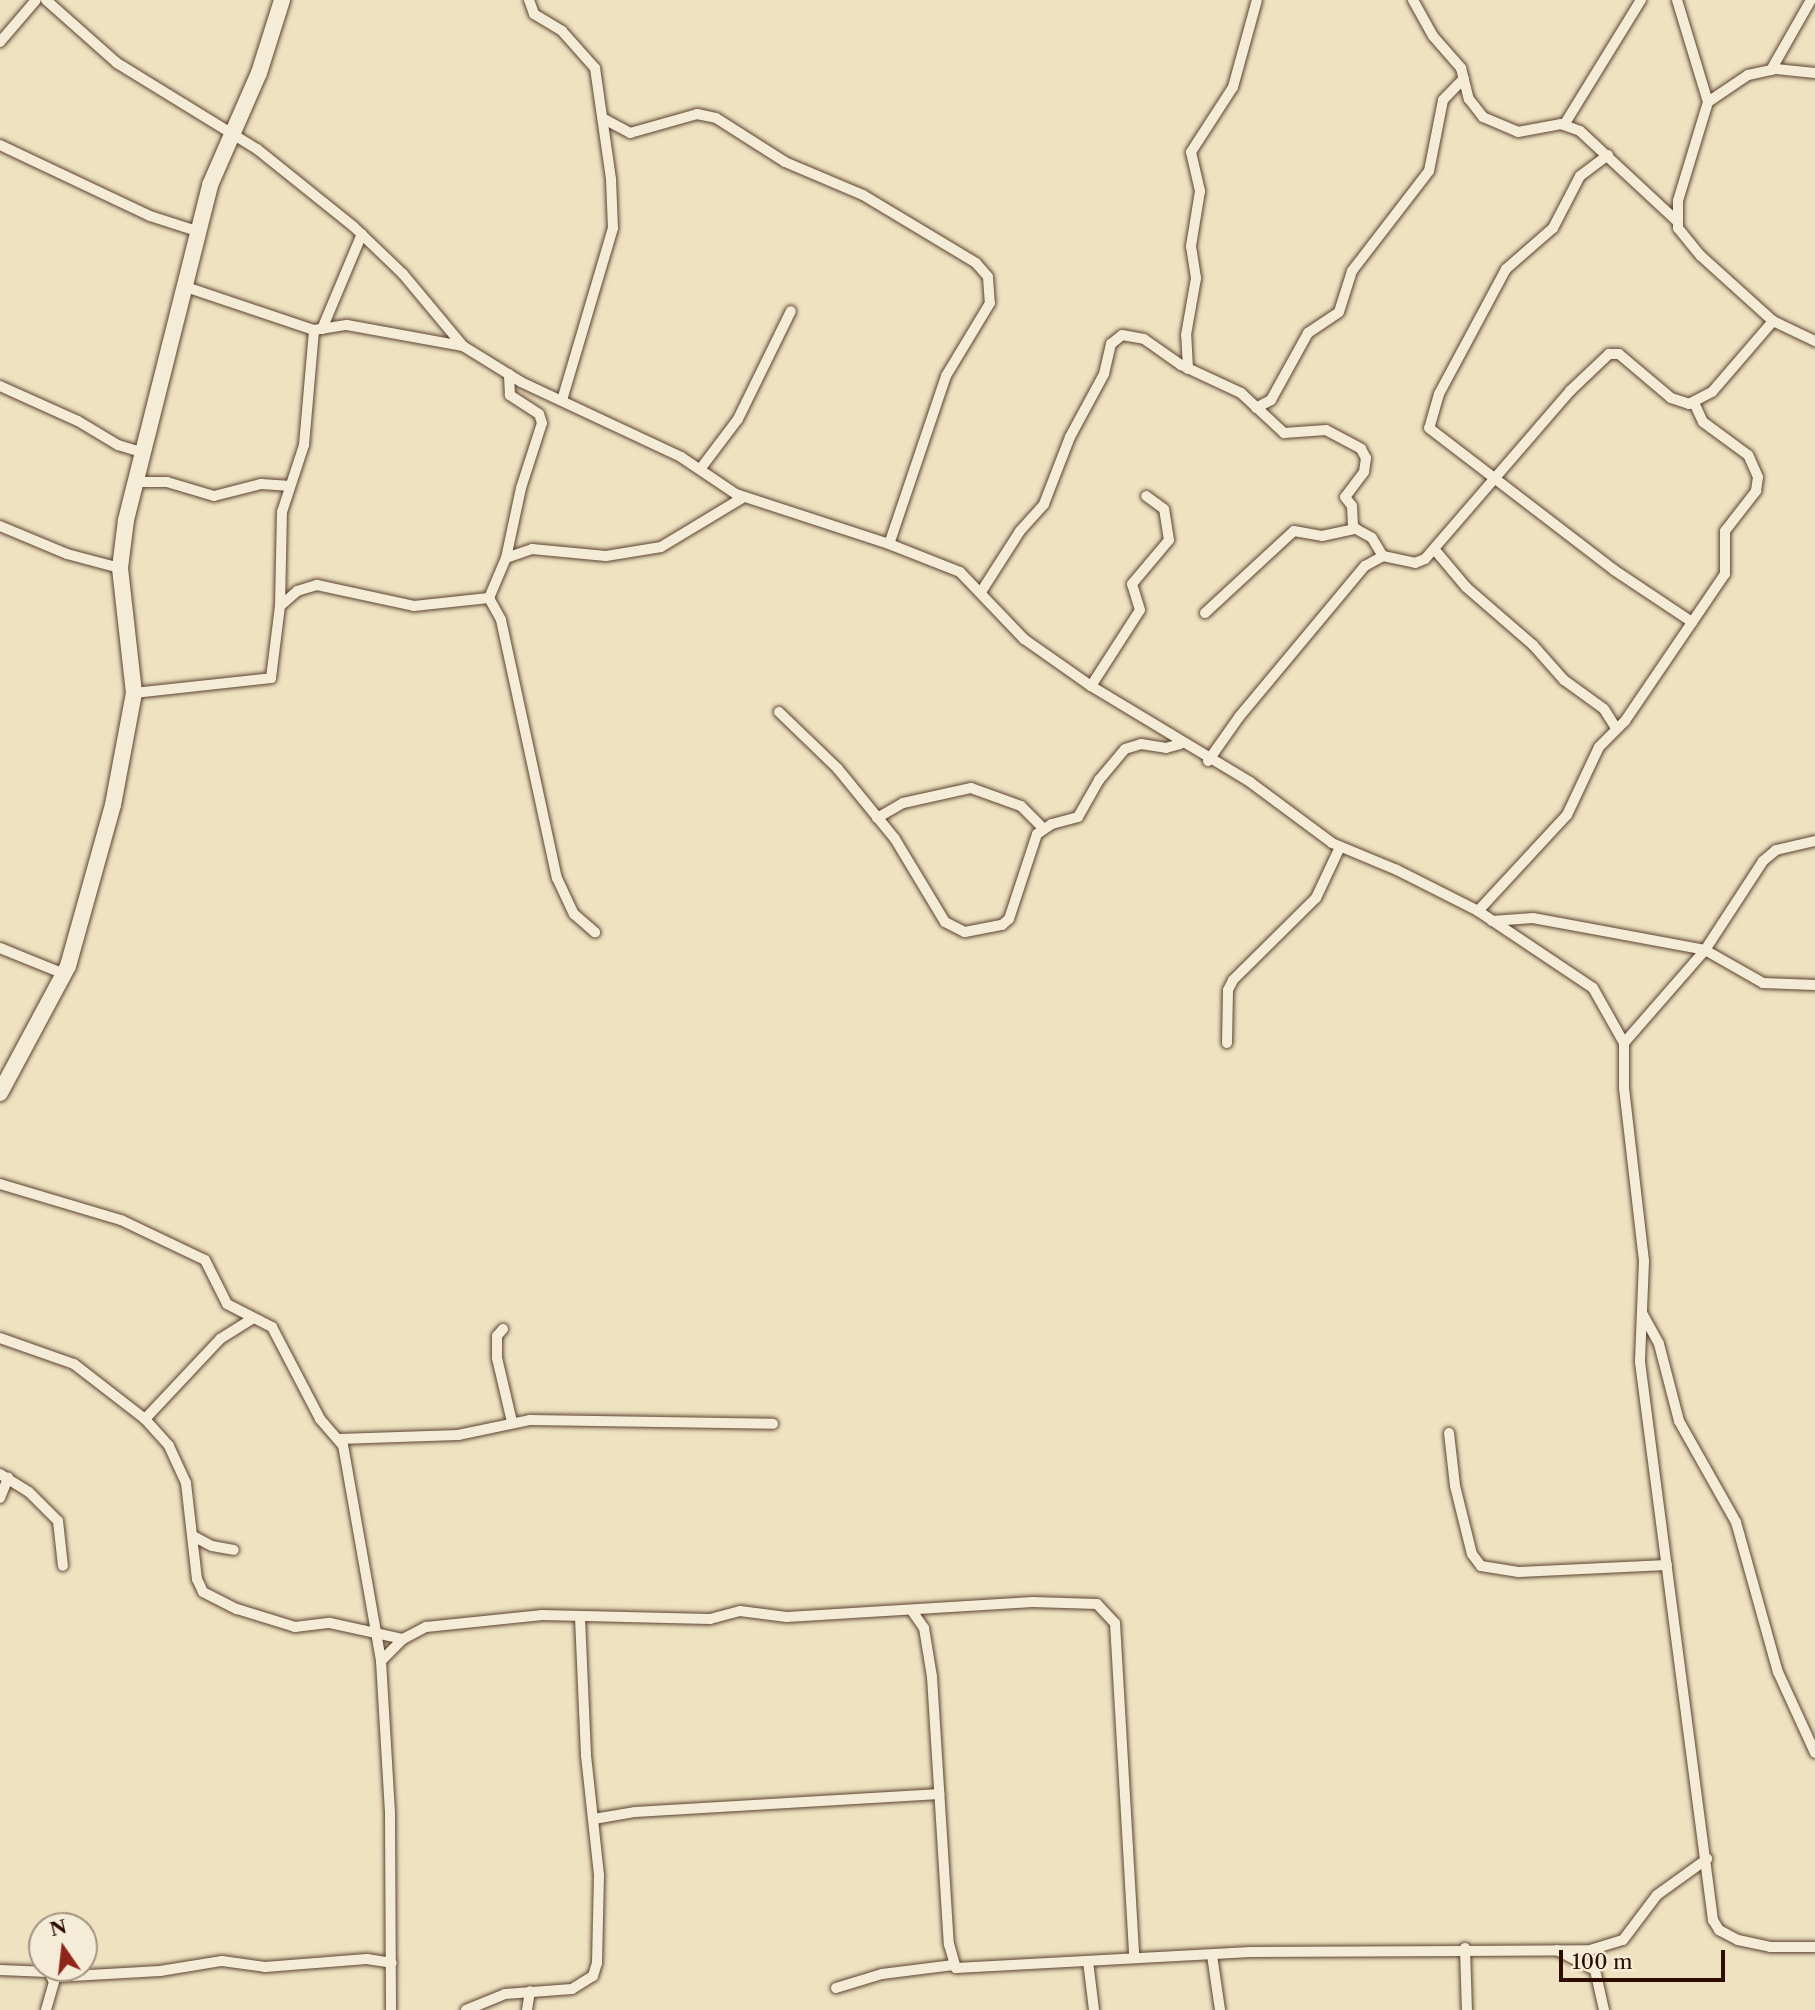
<!DOCTYPE html>
<style>
body{margin:0}
#map{position:relative;width:1815px;height:2010px;overflow:hidden;background:#eee2c1;font-family:"Libre Caslon Text",serif}
div>[style]{position:absolute}
[style*='--x']{left:calc(var(--x)*1px);top:calc(var(--y)*1px);width:calc(var(--w)*1px);rotate:calc(var(--a)*1deg)}
.roads{filter:drop-shadow(0 0 2px #5c4230) drop-shadow(0 0 2px #5c4230)}
.street>*{height:10px;margin:-5px;padding:0 5px;transform-origin:5px;border-radius:5px;background:#f4ecd7}
.secondary>*{height:16px;margin:-8px;padding:0 8px;transform-origin:8px;border-radius:8px;background:#f4ecd7}
span{translate:-50% -50%;white-space:nowrap;text-align:center;line-height:1.15;-webkit-text-stroke:5px #f4ecd7;paint-order:stroke}
.north{position:absolute;left:28px;top:1912px;width:70px;height:70px;box-sizing:border-box;background:#f4ecd7;border:2px solid #a49381;border-radius:50%;rotate:346deg;font-size:19px;font-weight:700;line-height:28px;text-align:center;color:#2c0d00}
.north::after{content:'';display:block;margin:auto;width:24px;height:32px;background:#8f2418;clip-path:polygon(50% 0,100% 100%,50% 72%,0 100%)}
.scale{position:absolute;left:1559px;top:1950px;width:166px;height:32px;box-sizing:border-box;border:4px solid #2c0d00;border-top:0;padding-left:9px;font-size:21px;line-height:24px;white-space:nowrap;color:#2c0d00;-webkit-text-stroke:5px #f4ecd7;paint-order:stroke}
</style>
<div id="map">
<div class="roads">
<div class="street">
<div style="--x:46;--y:0;--w:95;--a:41.6"></div>
<div style="--x:117;--y:63;--w:164;--a:31.6"></div>
<div style="--x:257;--y:149;--w:124;--a:38.8"></div>
<div style="--x:354;--y:227;--w:68;--a:43.8"></div>
<div style="--x:403;--y:274;--w:94;--a:50.2"></div>
<div style="--x:463;--y:346;--w:68;--a:31.8"></div>
<div style="--x:521;--y:382;--w:177;--a:25.1"></div>
<div style="--x:681;--y:457;--w:66;--a:33.9"></div>
<div style="--x:736;--y:494;--w:161;--a:18.1"></div>
<div style="--x:889;--y:544;--w:76;--a:21.5"></div>
<div style="--x:960;--y:572;--w:93;--a:46.3"></div>
<div style="--x:1024;--y:639;--w:82;--a:35"></div>
<div style="--x:1091;--y:686;--w:186;--a:31.1"></div>
<div style="--x:1250;--y:782;--w:102;--a:36.6"></div>
<div style="--x:1332;--y:843;--w:70;--a:22.6"></div>
<div style="--x:1397;--y:870;--w:91;--a:26.8"></div>
<div style="--x:1478;--y:911;--w:138;--a:33.8"></div>
<div style="--x:1593;--y:988;--w:63;--a:60.6"></div>
<div style="--x:1624;--y:1043;--w:45;--a:90"></div>
<div style="--x:1624;--y:1088;--w:174;--a:83.4"></div>
<div style="--x:1644;--y:1261;--w:101;--a:92.3"></div>
<div style="--x:1640;--y:1362;--w:563;--a:82.55"></div>
<div style="--x:1713;--y:1920;--w:12;--a:59"></div>
<div style="--x:1719;--y:1930;--w:21;--a:28"></div>
<div style="--x:1738;--y:1940;--w:33;--a:12"></div>
<div style="--x:1770;--y:1947;--w:45;--a:0"></div>
<div style="--x:529;--y:0;--w:15;--a:70"></div>
<div style="--x:534;--y:14;--w:33;--a:31"></div>
<div style="--x:562;--y:31;--w:50;--a:48.3"></div>
<div style="--x:595;--y:68;--w:112;--a:81.8"></div>
<div style="--x:611;--y:179;--w:49;--a:87.7"></div>
<div style="--x:613;--y:228;--w:179;--a:106.5"></div>
<div style="--x:1413;--y:0;--w:41;--a:60.9"></div>
<div style="--x:1433;--y:36;--w:43;--a:48.8"></div>
<div style="--x:1461;--y:68;--w:32;--a:76"></div>
<div style="--x:1469;--y:99;--w:23;--a:52"></div>
<div style="--x:1483;--y:117;--w:38;--a:23"></div>
<div style="--x:1518;--y:132;--w:44;--a:-10.5"></div>
<div style="--x:1561;--y:124;--w:20;--a:20"></div>
<div style="--x:1580;--y:131;--w:132;--a:42.9"></div>
<div style="--x:1677;--y:0;--w:107;--a:73.1"></div>
<div style="--x:1708;--y:102;--w:103;--a:106.9"></div>
<div style="--x:1678;--y:201;--w:27;--a:90"></div>
<div style="--x:1678;--y:228;--w:36;--a:51"></div>
<div style="--x:1701;--y:256;--w:97;--a:42.1"></div>
<div style="--x:1773;--y:321;--w:47;--a:25.5"></div>
<div style="--x:0;--y:42;--w:55;--a:-49.4"></div>
<div style="--x:1771;--y:70;--w:81;--a:-60.3"></div>
<div style="--x:1708;--y:102;--w:48;--a:-34"></div>
<div style="--x:1748;--y:75;--w:29;--a:-12"></div>
<div style="--x:1776;--y:69;--w:39;--a:6"></div>
<div style="--x:604;--y:119;--w:30;--a:28"></div>
<div style="--x:630;--y:133;--w:70;--a:-15.8"></div>
<div style="--x:697;--y:114;--w:19;--a:12"></div>
<div style="--x:716;--y:118;--w:82;--a:32.5"></div>
<div style="--x:785;--y:162;--w:85;--a:22.9"></div>
<div style="--x:863;--y:195;--w:132;--a:31"></div>
<div style="--x:976;--y:263;--w:18;--a:49"></div>
<div style="--x:988;--y:277;--w:26;--a:86"></div>
<div style="--x:990;--y:303;--w:85;--a:121.1"></div>
<div style="--x:946;--y:376;--w:177;--a:108.7"></div>
<div style="--x:1564;--y:125;--w:147;--a:-58.4"></div>
<div style="--x:0;--y:145;--w:166;--a:25.3"></div>
<div style="--x:150;--y:216;--w:49;--a:17.7"></div>
<div style="--x:1608;--y:155;--w:35;--a:143"></div>
<div style="--x:1580;--y:176;--w:59;--a:117.4"></div>
<div style="--x:1553;--y:228;--w:62;--a:138.9"></div>
<div style="--x:1506;--y:269;--w:142;--a:118.2"></div>
<div style="--x:1439;--y:394;--w:35;--a:106"></div>
<div style="--x:1429;--y:428;--w:233;--a:37.5"></div>
<div style="--x:1614;--y:570;--w:94;--a:33.7"></div>
<div style="--x:183;--y:286;--w:138;--a:18.6"></div>
<div style="--x:314;--y:330;--w:33;--a:-9"></div>
<div style="--x:347;--y:325;--w:118;--a:10.3"></div>
<div style="--x:322;--y:329;--w:103;--a:-67.2"></div>
<div style="--x:1188;--y:369;--w:34;--a:-93"></div>
<div style="--x:1186;--y:335;--w:58;--a:-80"></div>
<div style="--x:1196;--y:278;--w:32;--a:-99"></div>
<div style="--x:1191;--y:246;--w:56;--a:-80.7"></div>
<div style="--x:1200;--y:191;--w:40;--a:-103"></div>
<div style="--x:1191;--y:152;--w:77;--a:-57.1"></div>
<div style="--x:1233;--y:87;--w:90;--a:-74.6"></div>
<div style="--x:0;--y:386;--w:85;--a:24.2"></div>
<div style="--x:78;--y:421;--w:47;--a:31"></div>
<div style="--x:118;--y:445;--w:24;--a:17"></div>
<div style="--x:1256;--y:408;--w:17;--a:-28"></div>
<div style="--x:1271;--y:400;--w:77;--a:-61.1"></div>
<div style="--x:1308;--y:333;--w:37;--a:-34"></div>
<div style="--x:1339;--y:312;--w:43;--a:-72.4"></div>
<div style="--x:1352;--y:271;--w:126;--a:-52.4"></div>
<div style="--x:1429;--y:171;--w:72;--a:-78.8"></div>
<div style="--x:1443;--y:100;--w:30;--a:-46"></div>
<div style="--x:701;--y:468;--w:61;--a:-52.9"></div>
<div style="--x:738;--y:419;--w:120;--a:-63.9"></div>
<div style="--x:134;--y:482;--w:33;--a:0"></div>
<div style="--x:167;--y:482;--w:49;--a:16.6"></div>
<div style="--x:214;--y:496;--w:49;--a:-14.3"></div>
<div style="--x:261;--y:484;--w:26;--a:4"></div>
<div style="--x:0;--y:526;--w:73;--a:22.7"></div>
<div style="--x:67;--y:554;--w:55;--a:14.8"></div>
<div style="--x:1435;--y:550;--w:48;--a:50"></div>
<div style="--x:1466;--y:587;--w:89;--a:40.9"></div>
<div style="--x:1533;--y:645;--w:47;--a:48.5"></div>
<div style="--x:1564;--y:680;--w:49;--a:35.9"></div>
<div style="--x:1604;--y:709;--w:22;--a:58"></div>
<div style="--x:506;--y:558;--w:28;--a:-19"></div>
<div style="--x:532;--y:549;--w:74;--a:5.4"></div>
<div style="--x:606;--y:556;--w:56;--a:-9.3"></div>
<div style="--x:661;--y:547;--w:97;--a:-31.1"></div>
<div style="--x:981;--y:592;--w:72;--a:-57.4"></div>
<div style="--x:1020;--y:531;--w:36;--a:-48"></div>
<div style="--x:1044;--y:504;--w:72;--a:-68.8"></div>
<div style="--x:1070;--y:437;--w:72;--a:-61.6"></div>
<div style="--x:1104;--y:374;--w:31;--a:-77"></div>
<div style="--x:1111;--y:344;--w:14;--a:-39"></div>
<div style="--x:1122;--y:335;--w:22;--a:10"></div>
<div style="--x:1144;--y:339;--w:45;--a:35.1"></div>
<div style="--x:1181;--y:365;--w:66;--a:25"></div>
<div style="--x:1241;--y:393;--w:59;--a:42.9"></div>
<div style="--x:1284;--y:433;--w:42;--a:-4.1"></div>
<div style="--x:1326;--y:430;--w:40;--a:28"></div>
<div style="--x:1361;--y:449;--w:10;--a:61"></div>
<div style="--x:1366;--y:458;--w:14;--a:98"></div>
<div style="--x:1364;--y:472;--w:31;--a:127"></div>
<div style="--x:1345;--y:497;--w:11;--a:52"></div>
<div style="--x:1352;--y:506;--w:22;--a:87"></div>
<div style="--x:489;--y:598;--w:25;--a:61"></div>
<div style="--x:501;--y:620;--w:264;--a:77.8"></div>
<div style="--x:557;--y:878;--w:40;--a:65"></div>
<div style="--x:574;--y:914;--w:28;--a:41"></div>
<div style="--x:280;--y:606;--w:23;--a:-41"></div>
<div style="--x:297;--y:591;--w:21;--a:-17"></div>
<div style="--x:317;--y:585;--w:99;--a:12.2"></div>
<div style="--x:414;--y:606;--w:75;--a:-6.1"></div>
<div style="--x:489;--y:598;--w:43;--a:-67"></div>
<div style="--x:506;--y:558;--w:72;--a:-77.9"></div>
<div style="--x:521;--y:488;--w:68;--a:-72.1"></div>
<div style="--x:542;--y:423;--w:9;--a:-108"></div>
<div style="--x:539;--y:414;--w:35;--a:-147"></div>
<div style="--x:510;--y:395;--w:21;--a:-93"></div>
<div style="--x:1205;--y:613;--w:121;--a:-42.7"></div>
<div style="--x:1294;--y:531;--w:28;--a:10"></div>
<div style="--x:1322;--y:536;--w:35;--a:-12"></div>
<div style="--x:1356;--y:529;--w:18;--a:29"></div>
<div style="--x:1372;--y:538;--w:21;--a:59"></div>
<div style="--x:1091;--y:686;--w:90;--a:-57.2"></div>
<div style="--x:1140;--y:610;--w:27;--a:-107"></div>
<div style="--x:1132;--y:584;--w:57;--a:-49.9"></div>
<div style="--x:1169;--y:540;--w:31;--a:-99"></div>
<div style="--x:1164;--y:509;--w:22;--a:-144"></div>
<div style="--x:134;--y:693;--w:138;--a:-6.2"></div>
<div style="--x:271;--y:678;--w:73;--a:-82.9"></div>
<div style="--x:280;--y:606;--w:94;--a:-88.8"></div>
<div style="--x:282;--y:512;--w:71;--a:-71.8"></div>
<div style="--x:304;--y:445;--w:115;--a:-85"></div>
<div style="--x:779;--y:712;--w:82;--a:44"></div>
<div style="--x:838;--y:769;--w:90;--a:50.8"></div>
<div style="--x:895;--y:839;--w:97;--a:58.9"></div>
<div style="--x:945;--y:922;--w:22;--a:27"></div>
<div style="--x:965;--y:932;--w:38;--a:-11"></div>
<div style="--x:1002;--y:925;--w:9;--a:-41"></div>
<div style="--x:1009;--y:919;--w:89;--a:-71.8"></div>
<div style="--x:1037;--y:834;--w:18;--a:-34"></div>
<div style="--x:1052;--y:824;--w:27;--a:-15"></div>
<div style="--x:1078;--y:817;--w:43;--a:-60.4"></div>
<div style="--x:1099;--y:780;--w:40;--a:-50"></div>
<div style="--x:1125;--y:749;--w:17;--a:-17"></div>
<div style="--x:1141;--y:744;--w:25;--a:9"></div>
<div style="--x:1166;--y:748;--w:15;--a:-16"></div>
<div style="--x:1208;--y:761;--w:54;--a:-54.8"></div>
<div style="--x:1239;--y:717;--w:197;--a:-50.2"></div>
<div style="--x:1365;--y:566;--w:21;--a:-29"></div>
<div style="--x:1383;--y:556;--w:33;--a:12"></div>
<div style="--x:1415;--y:563;--w:11;--a:-22"></div>
<div style="--x:1425;--y:559;--w:222;--a:-49.2"></div>
<div style="--x:1570;--y:391;--w:54;--a:-43.5"></div>
<div style="--x:1609;--y:354;--w:10;--a:0"></div>
<div style="--x:1619;--y:354;--w:68;--a:40.2"></div>
<div style="--x:1671;--y:398;--w:19;--a:18"></div>
<div style="--x:1689;--y:404;--w:26;--a:-28"></div>
<div style="--x:1712;--y:392;--w:94;--a:-49.3"></div>
<div style="--x:877;--y:818;--w:30;--a:-30"></div>
<div style="--x:903;--y:803;--w:70;--a:-12.4"></div>
<div style="--x:971;--y:788;--w:53;--a:19.8"></div>
<div style="--x:1021;--y:806;--w:31;--a:45"></div>
<div style="--x:1478;--y:911;--w:131;--a:-47.2"></div>
<div style="--x:1567;--y:815;--w:75;--a:-64.8"></div>
<div style="--x:1599;--y:747;--w:37;--a:-45"></div>
<div style="--x:1625;--y:721;--w:178;--a:-55.8"></div>
<div style="--x:1725;--y:574;--w:43;--a:-90"></div>
<div style="--x:1725;--y:531;--w:51;--a:-52.2"></div>
<div style="--x:1756;--y:491;--w:14;--a:-82"></div>
<div style="--x:1758;--y:477;--w:24;--a:-114"></div>
<div style="--x:1748;--y:455;--w:56;--a:-143.7"></div>
<div style="--x:1703;--y:422;--w:21;--a:-115"></div>
<div style="--x:1492;--y:921;--w:41;--a:-4.2"></div>
<div style="--x:1533;--y:918;--w:175;--a:10.5"></div>
<div style="--x:1705;--y:950;--w:67;--a:29.6"></div>
<div style="--x:1763;--y:983;--w:52;--a:2.2"></div>
<div style="--x:0;--y:948;--w:69;--a:22.1"></div>
<div style="--x:1227;--y:1043;--w:53;--a:-88.9"></div>
<div style="--x:1228;--y:990;--w:11;--a:-63"></div>
<div style="--x:1233;--y:980;--w:117;--a:-44.7"></div>
<div style="--x:1316;--y:898;--w:56;--a:-64.8"></div>
<div style="--x:1624;--y:1043;--w:123;--a:-48.9"></div>
<div style="--x:1705;--y:950;--w:106;--a:-56.9"></div>
<div style="--x:1763;--y:861;--w:17;--a:-40"></div>
<div style="--x:1776;--y:850;--w:40;--a:-13"></div>
<div style="--x:0;--y:1184;--w:126;--a:16.6"></div>
<div style="--x:121;--y:1220;--w:93;--a:25.5"></div>
<div style="--x:205;--y:1260;--w:49;--a:63.4"></div>
<div style="--x:227;--y:1304;--w:51;--a:27.1"></div>
<div style="--x:272;--y:1327;--w:104;--a:62.4"></div>
<div style="--x:320;--y:1419;--w:35;--a:49"></div>
<div style="--x:343;--y:1445;--w:219;--a:80"></div>
<div style="--x:381;--y:1661;--w:153;--a:86.6"></div>
<div style="--x:390;--y:1814;--w:196;--a:89.7"></div>
<div style="--x:1642;--y:1313;--w:35;--a:61"></div>
<div style="--x:1659;--y:1344;--w:80;--a:75.4"></div>
<div style="--x:1679;--y:1421;--w:116;--a:60.6"></div>
<div style="--x:1736;--y:1522;--w:156;--a:74.4"></div>
<div style="--x:1778;--y:1672;--w:89;--a:65.4"></div>
<div style="--x:503;--y:1329;--w:9;--a:131"></div>
<div style="--x:497;--y:1336;--w:22;--a:90"></div>
<div style="--x:497;--y:1358;--w:66;--a:76.8"></div>
<div style="--x:0;--y:1338;--w:78;--a:19.4"></div>
<div style="--x:74;--y:1364;--w:90;--a:37.8"></div>
<div style="--x:145;--y:1419;--w:36;--a:48"></div>
<div style="--x:169;--y:1446;--w:41;--a:65.3"></div>
<div style="--x:186;--y:1483;--w:97;--a:83.5"></div>
<div style="--x:197;--y:1579;--w:14;--a:65"></div>
<div style="--x:203;--y:1592;--w:38;--a:27"></div>
<div style="--x:237;--y:1609;--w:61;--a:17.2"></div>
<div style="--x:295;--y:1627;--w:35;--a:-7"></div>
<div style="--x:330;--y:1623;--w:75;--a:12.4"></div>
<div style="--x:145;--y:1419;--w:110;--a:-46.8"></div>
<div style="--x:220;--y:1339;--w:39;--a:-32"></div>
<div style="--x:1449;--y:1433;--w:53;--a:83.5"></div>
<div style="--x:1455;--y:1486;--w:70;--a:76"></div>
<div style="--x:1472;--y:1554;--w:15;--a:53"></div>
<div style="--x:1481;--y:1566;--w:38;--a:9"></div>
<div style="--x:1519;--y:1572;--w:148;--a:-2.7"></div>
<div style="--x:339;--y:1439;--w:119;--a:-1.9"></div>
<div style="--x:458;--y:1435;--w:74;--a:-11.8"></div>
<div style="--x:530;--y:1420;--w:243;--a:0.9"></div>
<div style="--x:0;--y:1474;--w:34;--a:32"></div>
<div style="--x:29;--y:1492;--w:41;--a:45"></div>
<div style="--x:58;--y:1521;--w:45;--a:83.7"></div>
<div style="--x:0;--y:1498;--w:22;--a:-68"></div>
<div style="--x:193;--y:1536;--w:21;--a:28"></div>
<div style="--x:212;--y:1546;--w:22;--a:10"></div>
<div style="--x:912;--y:1611;--w:21;--a:55"></div>
<div style="--x:924;--y:1628;--w:50;--a:80.7"></div>
<div style="--x:932;--y:1677;--w:268;--a:86.4"></div>
<div style="--x:949;--y:1944;--w:25;--a:74"></div>
<div style="--x:956;--y:1968;--w:295;--a:-3.1"></div>
<div style="--x:1251;--y:1952;--w:339;--a:-0.3"></div>
<div style="--x:1590;--y:1950;--w:34;--a:-17"></div>
<div style="--x:1623;--y:1940;--w:56;--a:-52.9"></div>
<div style="--x:1657;--y:1895;--w:62;--a:-35.8"></div>
<div style="--x:381;--y:1661;--w:31;--a:-45"></div>
<div style="--x:403;--y:1639;--w:26;--a:-28"></div>
<div style="--x:426;--y:1627;--w:117;--a:-5.9"></div>
<div style="--x:542;--y:1615;--w:168;--a:1.4"></div>
<div style="--x:710;--y:1619;--w:31;--a:-15"></div>
<div style="--x:740;--y:1611;--w:47;--a:7.3"></div>
<div style="--x:787;--y:1617;--w:246;--a:-3.5"></div>
<div style="--x:1033;--y:1602;--w:64;--a:1.8"></div>
<div style="--x:1097;--y:1604;--w:26;--a:47"></div>
<div style="--x:1115;--y:1623;--w:335;--a:86.7"></div>
<div style="--x:594;--y:1819;--w:42;--a:-9.7"></div>
<div style="--x:635;--y:1812;--w:305;--a:-3.4"></div>
<div style="--x:1465;--y:1948;--w:62;--a:88.2"></div>
<div style="--x:1557;--y:1950;--w:43;--a:27.8"></div>
<div style="--x:1595;--y:1970;--w:41;--a:77.3"></div>
<div style="--x:1212;--y:1955;--w:56;--a:81.7"></div>
<div style="--x:1088;--y:1961;--w:49;--a:83"></div>
<div style="--x:0;--y:1970;--w:49;--a:2.3"></div>
<div style="--x:49;--y:1972;--w:11;--a:63"></div>
<div style="--x:54;--y:1982;--w:29;--a:106"></div>
<div style="--x:54;--y:1977;--w:106;--a:-3.2"></div>
<div style="--x:160;--y:1971;--w:63;--a:-9.2"></div>
<div style="--x:222;--y:1961;--w:43;--a:7.9"></div>
<div style="--x:265;--y:1967;--w:102;--a:-4.5"></div>
<div style="--x:367;--y:1959;--w:25;--a:9"></div>
<div style="--x:836;--y:1988;--w:48;--a:-16.9"></div>
<div style="--x:882;--y:1974;--w:72;--a:-7.2"></div>
<div style="--x:466;--y:2010;--w:42;--a:-22.3"></div>
<div style="--x:505;--y:1994;--w:67;--a:-4.3"></div>
<div style="--x:572;--y:1989;--w:25;--a:-32"></div>
<div style="--x:593;--y:1976;--w:14;--a:-73"></div>
<div style="--x:597;--y:1963;--w:88;--a:-88.7"></div>
<div style="--x:599;--y:1875;--w:121;--a:-96.2"></div>
<div style="--x:586;--y:1755;--w:137;--a:-92.5"></div>
<div style="--x:527;--y:2010;--w:19;--a:-81"></div>
</div>
<div class="secondary">
<div style="--x:0;--y:1093;--w:144;--a:-61.8"></div>
<div style="--x:68;--y:966;--w:167;--a:-74.4"></div>
<div style="--x:113;--y:805;--w:114;--a:-79.4"></div>
<div style="--x:134;--y:693;--w:126;--a:-96.4"></div>
<div style="--x:120;--y:568;--w:48;--a:-82.9"></div>
<div style="--x:126;--y:520;--w:345;--a:-75.9"></div>
<div style="--x:210;--y:185;--w:122;--a:-66.4"></div>
<div style="--x:259;--y:73;--w:77;--a:-72.5"></div>
</div>
</div>
<div class="north">N</div>
<div class="scale">100 m</div>
</div>
